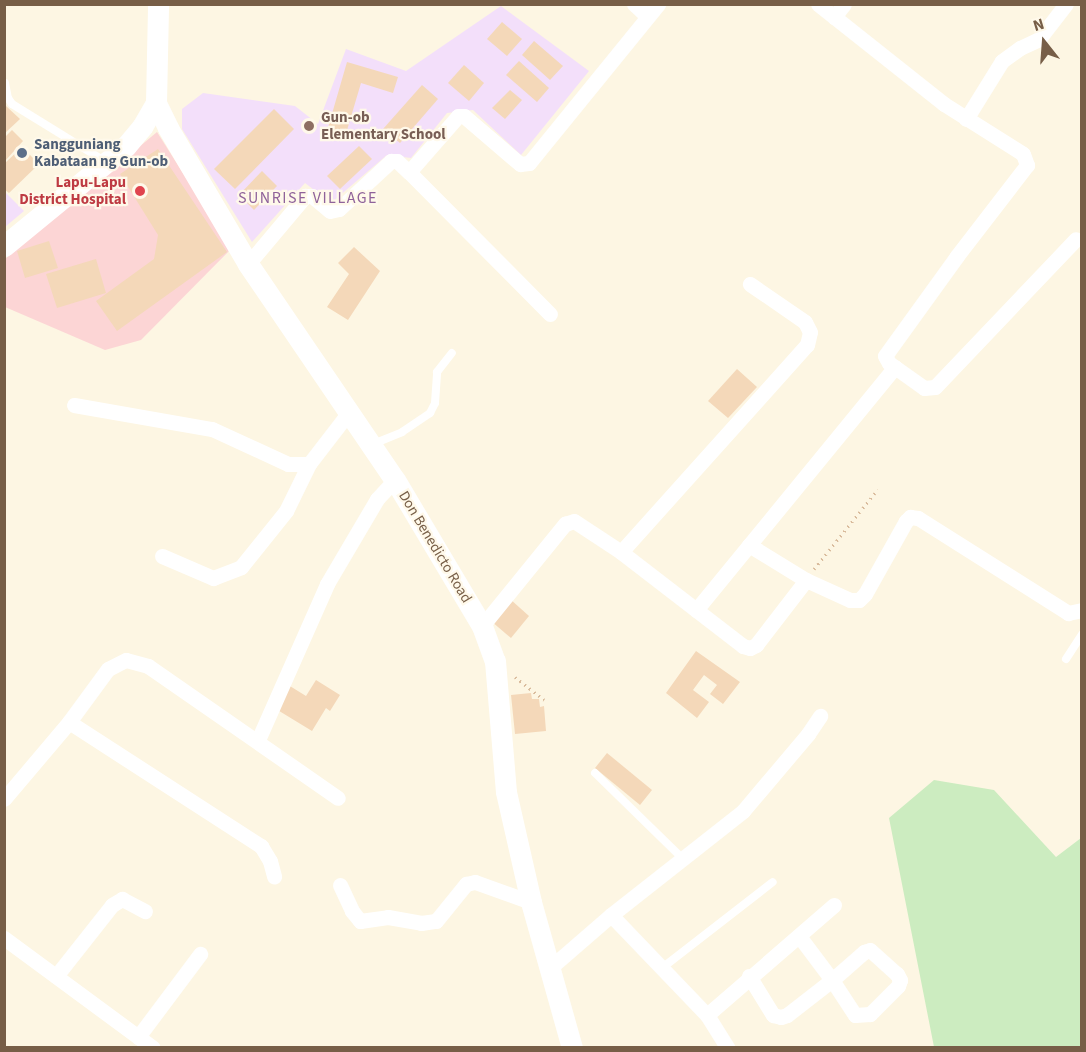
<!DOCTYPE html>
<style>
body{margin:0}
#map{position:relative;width:1086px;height:1052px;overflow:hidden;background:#fdf6e3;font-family:"Source Sans 3",sans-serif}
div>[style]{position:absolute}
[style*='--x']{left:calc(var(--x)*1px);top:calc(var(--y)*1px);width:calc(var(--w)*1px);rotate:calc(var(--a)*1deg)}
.education>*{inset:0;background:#f3dffa}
.medical>*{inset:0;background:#fcd5d5}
.green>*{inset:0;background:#ccecc0}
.building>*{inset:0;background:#f4d8b9}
.path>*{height:3px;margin-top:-1.5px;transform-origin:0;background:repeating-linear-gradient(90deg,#d9bb9c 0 1.5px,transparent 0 6px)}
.lane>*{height:8px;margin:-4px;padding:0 4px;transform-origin:4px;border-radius:4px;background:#fff}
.street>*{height:15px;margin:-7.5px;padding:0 7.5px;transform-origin:7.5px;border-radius:7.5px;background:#fff}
.secondary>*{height:21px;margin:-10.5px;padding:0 10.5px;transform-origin:10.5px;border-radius:10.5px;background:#fff}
.dots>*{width:16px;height:16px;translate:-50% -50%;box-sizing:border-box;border:3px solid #fff9ea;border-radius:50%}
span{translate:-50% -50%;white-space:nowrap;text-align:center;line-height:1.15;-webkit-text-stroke:4.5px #fff9ea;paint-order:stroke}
.education-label{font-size:15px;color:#785e54;font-weight:700}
.left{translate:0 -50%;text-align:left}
.service-label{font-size:15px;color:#4e5e75;font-weight:700}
.health-label{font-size:15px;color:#be3a42;font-weight:700}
.right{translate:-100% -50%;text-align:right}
.street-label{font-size:15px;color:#775e47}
.neighbourhood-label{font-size:16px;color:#8f629a;letter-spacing:1.5px}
.frame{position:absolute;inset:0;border:6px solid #775e47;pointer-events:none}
.north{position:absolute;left:1014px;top:12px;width:60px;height:60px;-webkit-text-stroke:4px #fff9ea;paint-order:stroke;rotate:343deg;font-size:16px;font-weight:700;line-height:24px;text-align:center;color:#775e47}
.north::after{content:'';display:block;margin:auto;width:21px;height:27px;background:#775e47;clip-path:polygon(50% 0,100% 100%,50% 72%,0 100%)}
</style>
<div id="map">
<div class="education">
<div style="clip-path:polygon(501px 6px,589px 71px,521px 155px,473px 110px,447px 113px,411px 158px,387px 155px,331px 203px,305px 183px,252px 242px,182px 129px,182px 109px,203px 93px,295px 106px,318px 124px,346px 49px,406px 71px)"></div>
<div style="clip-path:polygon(5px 192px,24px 211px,5px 227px)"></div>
</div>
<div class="medical">
<div style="clip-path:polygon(157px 132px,231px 249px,141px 340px,105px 350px,5px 307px,5px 259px)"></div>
</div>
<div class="green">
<div style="clip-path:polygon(934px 780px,994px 790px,1056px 857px,1081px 838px,1081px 1047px,934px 1047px,889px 818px)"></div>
</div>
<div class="building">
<div style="clip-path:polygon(502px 22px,522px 39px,507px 56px,487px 39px)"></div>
<div style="clip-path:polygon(534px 41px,563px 66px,550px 80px,522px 55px)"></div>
<div style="clip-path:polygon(519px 61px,549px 88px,537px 102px,506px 75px)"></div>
<div style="clip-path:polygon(347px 62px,398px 77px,393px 93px,361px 83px,345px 137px,327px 131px)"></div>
<div style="clip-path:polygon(464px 65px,484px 83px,469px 101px,448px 83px)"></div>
<div style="clip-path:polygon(422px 85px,438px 99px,400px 143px,383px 129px)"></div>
<div style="clip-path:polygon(510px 90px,522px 100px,505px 119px,492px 108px)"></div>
<div style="clip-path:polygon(6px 106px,20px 119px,4px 134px,4px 108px)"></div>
<div style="clip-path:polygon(274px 109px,294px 129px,235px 189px,214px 169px)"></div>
<div style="clip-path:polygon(12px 130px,23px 141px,5px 161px,5px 137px)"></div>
<div style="clip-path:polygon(359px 146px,372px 159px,340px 189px,327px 176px)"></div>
<div style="clip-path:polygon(22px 147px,39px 164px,9px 193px,4px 189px,4px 164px)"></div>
<div style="clip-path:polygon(158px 149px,227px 252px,117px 331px,96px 301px,154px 259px,158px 235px,120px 174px)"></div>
<div style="clip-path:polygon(262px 171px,277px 186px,254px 210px,239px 195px)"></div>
<div style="clip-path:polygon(49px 241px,58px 268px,25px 278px,17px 251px)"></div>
<div style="clip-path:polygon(354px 247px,380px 271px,348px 320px,327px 307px,349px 274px,338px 263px)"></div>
<div style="clip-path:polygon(96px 259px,106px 293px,57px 308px,46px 274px)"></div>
<div style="clip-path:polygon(737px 369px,757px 387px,728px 418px,708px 401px)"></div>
<div style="clip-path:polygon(510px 599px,529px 616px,511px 638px,491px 621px)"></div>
<div style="clip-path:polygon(696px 651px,740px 682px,723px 704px,710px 694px,717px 685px,704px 675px,693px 690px,709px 702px,697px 718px,666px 693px)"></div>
<div style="clip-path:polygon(316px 680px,340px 695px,330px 711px,326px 708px,312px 731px,271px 706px,285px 683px,306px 696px)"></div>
<div style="clip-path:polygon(531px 693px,532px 699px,539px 699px,540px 707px,544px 706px,546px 731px,515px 734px,511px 695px)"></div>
<div style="clip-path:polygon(607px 753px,652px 790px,640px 805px,595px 768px)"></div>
</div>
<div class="path">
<div style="--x:814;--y:569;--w:102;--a:-51.3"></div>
<div style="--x:515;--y:677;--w:37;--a:38"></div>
</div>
<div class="lane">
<div style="--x:5;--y:83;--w:15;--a:79"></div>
<div style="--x:8;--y:98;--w:7;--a:56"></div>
<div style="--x:12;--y:104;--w:107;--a:31.6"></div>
<div style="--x:373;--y:444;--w:31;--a:-22"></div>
<div style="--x:402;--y:432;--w:34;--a:-34"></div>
<div style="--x:430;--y:413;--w:11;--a:-63"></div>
<div style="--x:435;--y:403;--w:31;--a:-86"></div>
<div style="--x:437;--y:372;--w:24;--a:-52"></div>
<div style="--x:1066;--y:659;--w:30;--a:-57"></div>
<div style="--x:595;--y:773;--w:123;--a:44.3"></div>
<div style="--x:662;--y:968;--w:140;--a:-37.8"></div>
</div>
<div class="street">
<div style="--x:634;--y:4;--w:18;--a:43"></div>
<div style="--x:818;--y:4;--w:161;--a:38.4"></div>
<div style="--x:944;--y:104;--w:93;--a:32.3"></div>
<div style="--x:1023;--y:154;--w:12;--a:70"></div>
<div style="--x:1027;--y:165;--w:115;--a:127.6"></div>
<div style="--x:957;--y:256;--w:123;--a:125.8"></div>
<div style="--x:885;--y:356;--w:8;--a:60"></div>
<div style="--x:889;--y:363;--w:43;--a:35.5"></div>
<div style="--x:924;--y:388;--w:11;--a:-5"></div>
<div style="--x:935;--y:387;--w:204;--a:-46.4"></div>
<div style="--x:834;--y:17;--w:16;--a:-52"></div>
<div style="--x:966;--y:119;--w:68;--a:-58.2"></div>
<div style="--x:1002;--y:61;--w:22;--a:-36"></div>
<div style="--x:1020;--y:48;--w:21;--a:-25"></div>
<div style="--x:1039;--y:39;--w:44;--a:-52.4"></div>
<div style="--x:409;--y:172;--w:200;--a:45.2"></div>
<div style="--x:248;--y:264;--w:89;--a:-50"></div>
<div style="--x:305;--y:196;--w:7;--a:0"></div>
<div style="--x:312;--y:196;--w:23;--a:40"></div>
<div style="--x:330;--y:211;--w:9;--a:-13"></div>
<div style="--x:339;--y:209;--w:71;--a:-42.7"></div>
<div style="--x:391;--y:161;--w:6;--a:0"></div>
<div style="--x:397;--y:161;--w:16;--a:43"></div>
<div style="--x:409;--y:172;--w:74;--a:-48.8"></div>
<div style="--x:458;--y:116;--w:6;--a:0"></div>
<div style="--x:464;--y:116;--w:74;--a:40.6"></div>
<div style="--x:520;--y:164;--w:9;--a:-6"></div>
<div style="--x:529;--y:163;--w:205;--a:-50.9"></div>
<div style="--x:74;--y:405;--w:140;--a:9.9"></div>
<div style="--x:212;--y:429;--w:84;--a:24.7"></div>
<div style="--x:288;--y:464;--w:21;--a:0"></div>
<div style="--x:749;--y:545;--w:67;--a:31.6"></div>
<div style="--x:621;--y:552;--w:278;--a:-48.1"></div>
<div style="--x:807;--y:345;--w:13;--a:-77"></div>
<div style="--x:810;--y:332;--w:11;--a:-117"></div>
<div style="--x:805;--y:322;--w:67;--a:-145.4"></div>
<div style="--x:162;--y:556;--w:56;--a:23.3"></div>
<div style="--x:213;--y:578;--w:30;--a:-21"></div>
<div style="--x:241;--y:567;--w:72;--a:-51.2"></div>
<div style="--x:286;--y:511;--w:52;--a:-63.9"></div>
<div style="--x:309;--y:464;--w:66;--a:-52.4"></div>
<div style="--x:696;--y:610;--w:314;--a:-50.7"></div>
<div style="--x:482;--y:626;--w:132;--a:-50.9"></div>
<div style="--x:565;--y:524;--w:9;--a:-18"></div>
<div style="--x:574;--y:521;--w:56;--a:33.4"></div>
<div style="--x:621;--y:552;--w:154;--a:37.6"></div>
<div style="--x:743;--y:646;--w:7;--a:16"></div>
<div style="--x:750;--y:648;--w:7;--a:-27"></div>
<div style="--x:756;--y:645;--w:82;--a:-52.4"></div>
<div style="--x:806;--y:580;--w:48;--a:24.4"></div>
<div style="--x:850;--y:600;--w:9;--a:0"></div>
<div style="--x:859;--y:600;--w:8;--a:-45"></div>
<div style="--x:865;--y:594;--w:84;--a:-60.7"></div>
<div style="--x:906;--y:521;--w:6;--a:-45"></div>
<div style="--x:910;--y:517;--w:8;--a:7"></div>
<div style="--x:918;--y:518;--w:178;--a:32.3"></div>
<div style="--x:1068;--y:613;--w:14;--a:-12"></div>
<div style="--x:69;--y:722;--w:229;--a:32.9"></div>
<div style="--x:261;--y:846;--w:17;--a:59"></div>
<div style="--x:270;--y:861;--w:16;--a:75"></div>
<div style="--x:258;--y:740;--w:171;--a:-66.1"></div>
<div style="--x:327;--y:584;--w:99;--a:-59.5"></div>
<div style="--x:377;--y:499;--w:26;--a:-47"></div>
<div style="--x:4;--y:799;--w:101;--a:-49.8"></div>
<div style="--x:69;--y:722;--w:66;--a:-53.7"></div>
<div style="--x:108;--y:669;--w:20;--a:-27"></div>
<div style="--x:126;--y:660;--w:23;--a:15"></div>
<div style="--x:148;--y:666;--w:231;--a:34.8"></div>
<div style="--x:340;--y:885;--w:29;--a:65"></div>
<div style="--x:352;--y:911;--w:13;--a:51"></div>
<div style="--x:360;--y:921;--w:28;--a:-8"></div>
<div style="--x:388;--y:917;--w:34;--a:10"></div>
<div style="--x:421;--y:923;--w:15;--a:-8"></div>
<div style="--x:436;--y:921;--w:48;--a:-51"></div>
<div style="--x:466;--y:884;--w:9;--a:-13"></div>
<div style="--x:475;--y:882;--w:59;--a:19.7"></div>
<div style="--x:611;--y:915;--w:139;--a:46.2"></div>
<div style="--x:707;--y:1015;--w:39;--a:58"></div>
<div style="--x:4;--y:938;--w:185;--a:36.4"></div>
<div style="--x:551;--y:967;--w:79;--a:-40.9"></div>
<div style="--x:611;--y:915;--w:168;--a:-38.2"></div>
<div style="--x:743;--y:811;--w:101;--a:-49.8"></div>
<div style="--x:808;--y:734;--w:22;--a:-56"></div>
<div style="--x:56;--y:976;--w:90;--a:-51.7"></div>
<div style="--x:112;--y:905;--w:12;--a:-31"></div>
<div style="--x:122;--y:899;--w:26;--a:28"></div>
<div style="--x:749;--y:976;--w:46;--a:58.4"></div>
<div style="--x:773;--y:1015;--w:8;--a:14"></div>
<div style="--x:781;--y:1017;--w:6;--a:-18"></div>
<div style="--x:787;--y:1015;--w:57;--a:-37.9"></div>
<div style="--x:832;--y:980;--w:43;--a:-41.2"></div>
<div style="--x:864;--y:952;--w:6;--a:-18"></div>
<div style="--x:870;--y:950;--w:36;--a:42"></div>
<div style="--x:897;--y:974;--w:7;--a:63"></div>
<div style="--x:900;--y:980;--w:6;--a:108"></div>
<div style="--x:898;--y:986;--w:40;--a:135"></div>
<div style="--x:870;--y:1014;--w:15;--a:176"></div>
<div style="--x:855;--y:1015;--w:42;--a:-123.3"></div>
<div style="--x:832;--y:980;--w:55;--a:-126.9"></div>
<div style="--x:707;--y:1015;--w:168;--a:-40.9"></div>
<div style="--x:138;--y:1037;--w:104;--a:-53.2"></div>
</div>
<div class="secondary">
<div style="--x:156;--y:103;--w:28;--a:64"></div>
<div style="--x:168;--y:128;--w:158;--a:59.5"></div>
<div style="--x:248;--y:264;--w:261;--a:55.8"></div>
<div style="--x:395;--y:480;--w:170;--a:59.2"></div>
<div style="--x:482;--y:626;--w:37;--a:70"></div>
<div style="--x:495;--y:661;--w:131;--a:85.2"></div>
<div style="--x:506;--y:792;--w:113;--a:77.2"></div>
<div style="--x:531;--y:902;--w:152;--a:74.3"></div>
<div style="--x:4;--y:246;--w:158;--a:-39.3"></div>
<div style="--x:126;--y:146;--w:25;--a:-50"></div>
<div style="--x:142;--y:127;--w:28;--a:-60"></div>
<div style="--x:156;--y:103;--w:99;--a:-88.8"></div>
</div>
<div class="dots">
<div style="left:309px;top:126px;background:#8d6e63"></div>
<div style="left:22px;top:153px;background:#5c6f8a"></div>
<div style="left:140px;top:191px;background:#e0444e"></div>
</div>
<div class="education-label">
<span class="left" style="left:321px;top:126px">Gun-ob<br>Elementary School</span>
</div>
<div class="service-label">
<span class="left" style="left:34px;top:153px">Sangguniang<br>Kabataan ng Gun-ob</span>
</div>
<div class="health-label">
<span class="right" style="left:126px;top:191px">Lapu-Lapu<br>District Hospital</span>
</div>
<div class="street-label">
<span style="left:435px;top:547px;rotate:59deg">Don Benedicto Road</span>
</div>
<div class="neighbourhood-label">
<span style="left:308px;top:198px">SUNRISE VILLAGE</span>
</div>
<div class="frame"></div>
<div class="north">N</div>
</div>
